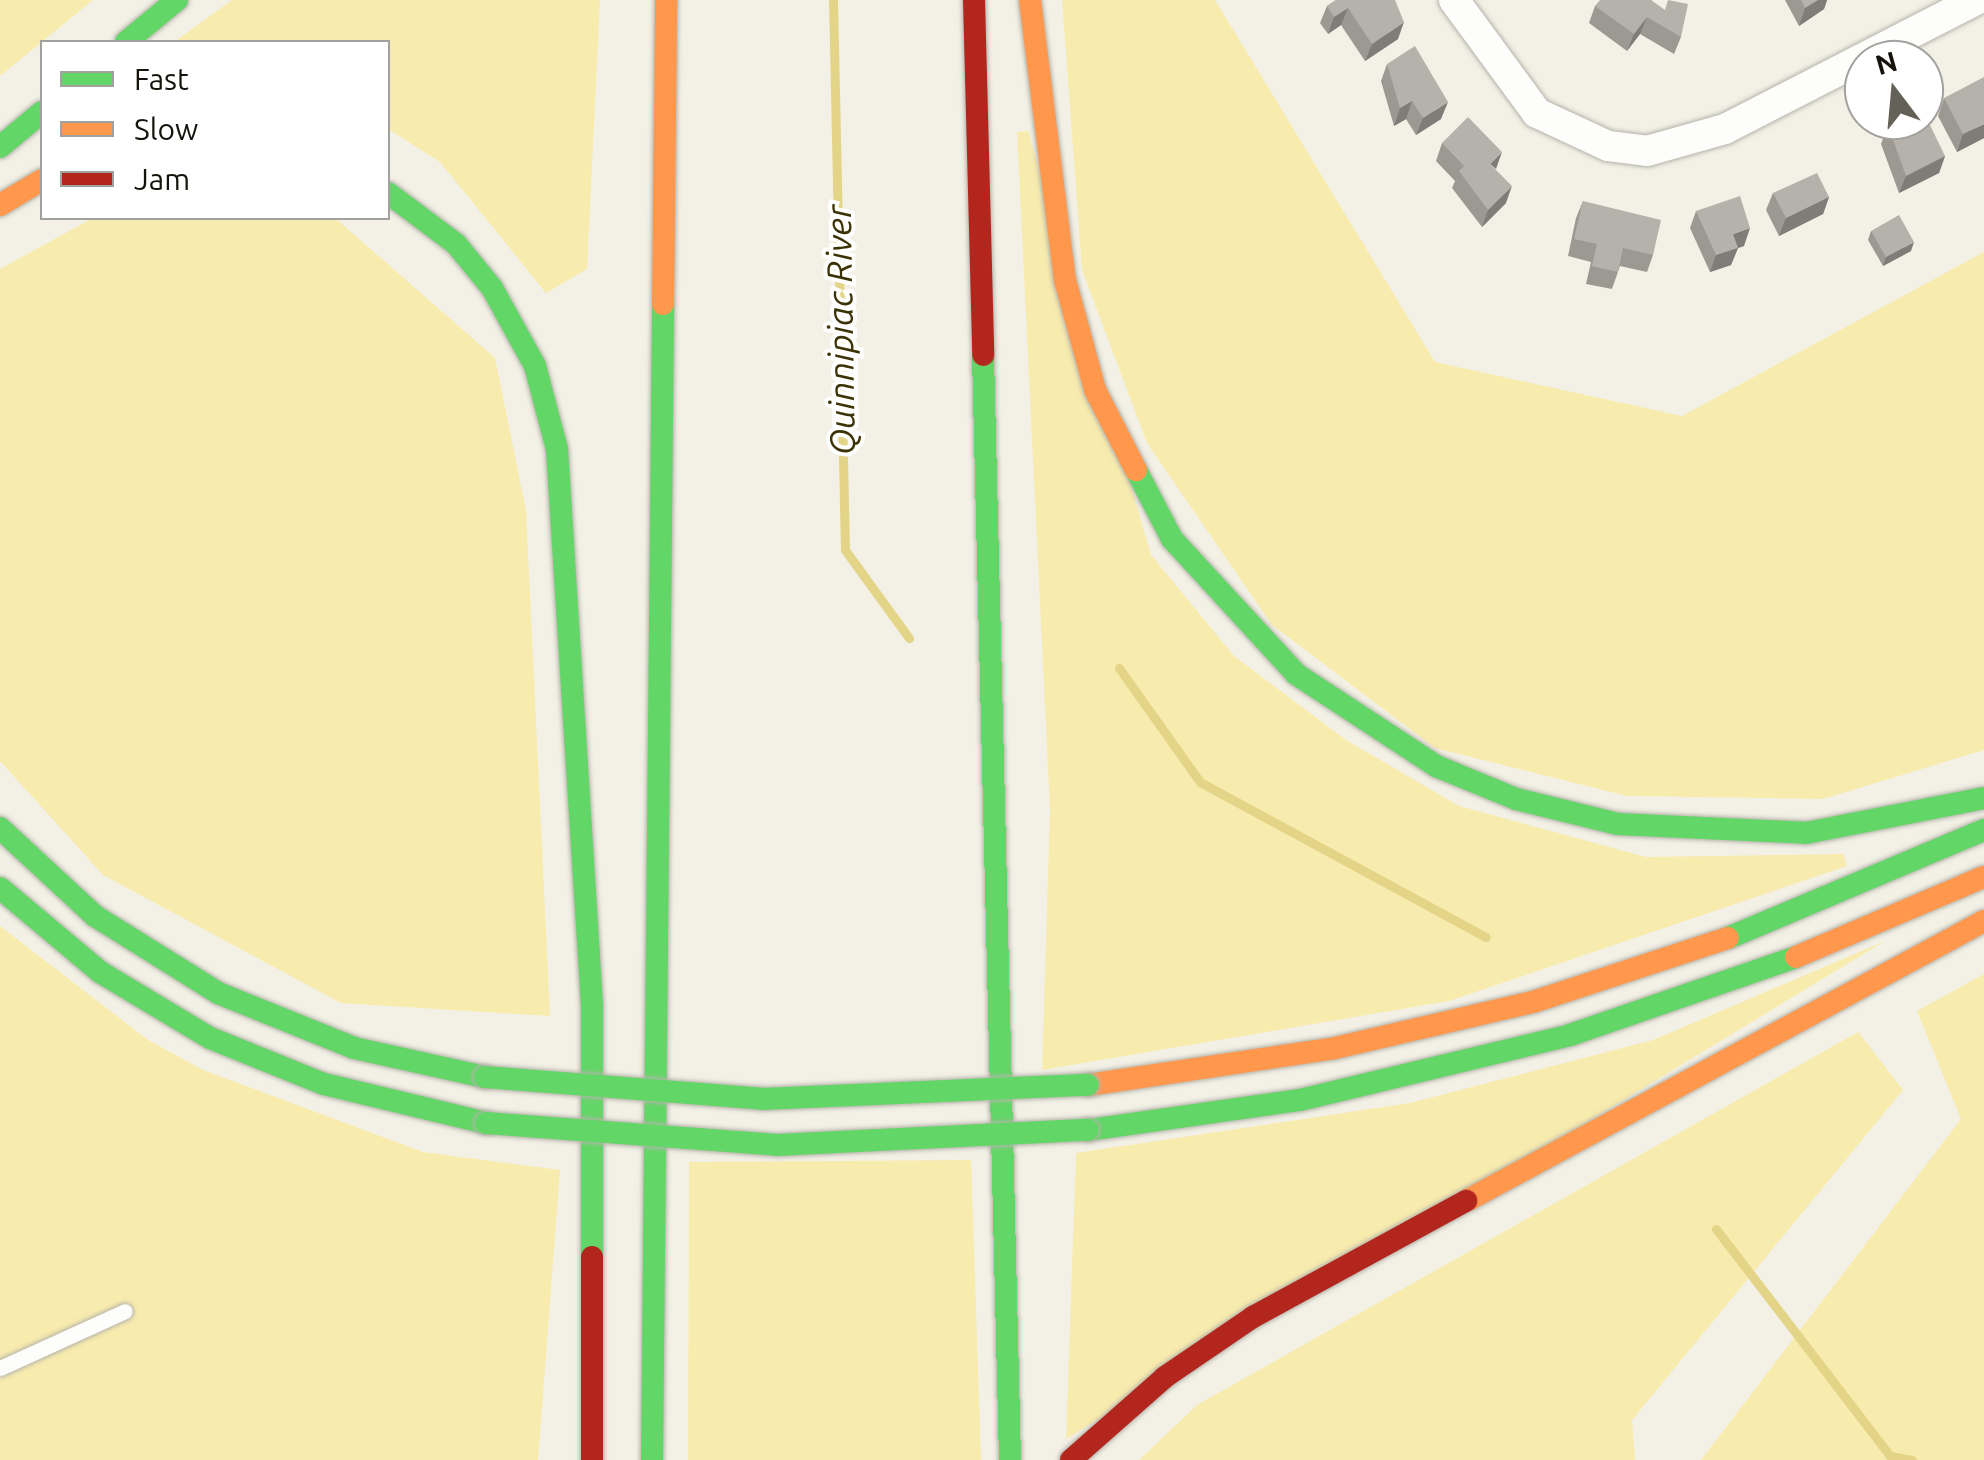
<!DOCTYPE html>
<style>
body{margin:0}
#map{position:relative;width:1984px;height:1460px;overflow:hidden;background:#f3f1e6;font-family:Ubuntu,sans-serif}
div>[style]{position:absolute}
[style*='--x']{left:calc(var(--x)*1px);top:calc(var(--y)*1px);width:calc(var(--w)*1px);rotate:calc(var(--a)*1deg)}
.green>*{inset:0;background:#f8ebae}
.stream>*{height:9px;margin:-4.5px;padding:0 4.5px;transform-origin:4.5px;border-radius:4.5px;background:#e4d488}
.roads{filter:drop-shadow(0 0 2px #b5b3aa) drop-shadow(0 0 2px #b5b3aa)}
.lane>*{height:15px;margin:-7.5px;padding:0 7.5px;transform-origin:7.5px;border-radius:7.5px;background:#fdfdfb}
.street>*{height:30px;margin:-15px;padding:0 15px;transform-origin:15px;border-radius:15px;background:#fdfdfb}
.fast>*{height:22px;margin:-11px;padding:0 11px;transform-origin:11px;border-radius:11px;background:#63d668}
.slow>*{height:22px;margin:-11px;padding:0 11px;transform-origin:11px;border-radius:11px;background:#ff974d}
.jam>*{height:22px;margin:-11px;padding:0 11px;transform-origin:11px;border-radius:11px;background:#b3261e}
.bridges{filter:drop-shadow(0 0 2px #b5b3aa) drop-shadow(0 0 2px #b5b3aa)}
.fast-bridge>*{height:22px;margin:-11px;padding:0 11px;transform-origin:11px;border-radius:11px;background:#63d668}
.wall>*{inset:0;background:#9b9992}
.shaded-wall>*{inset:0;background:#7e7d77}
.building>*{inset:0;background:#b4b2aa}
span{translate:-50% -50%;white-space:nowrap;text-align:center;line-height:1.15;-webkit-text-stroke:8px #fff;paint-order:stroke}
.water-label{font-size:35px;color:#3c3305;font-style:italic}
.legend{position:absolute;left:40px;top:40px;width:350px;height:180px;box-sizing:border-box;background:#fff;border:2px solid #a1a19e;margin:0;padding:12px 18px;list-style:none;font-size:30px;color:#15130c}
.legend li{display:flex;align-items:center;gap:20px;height:50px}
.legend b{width:50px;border:2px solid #a1a19e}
.north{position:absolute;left:1844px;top:40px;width:100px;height:100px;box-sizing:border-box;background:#fff;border:2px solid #a1a19e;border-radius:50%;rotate:344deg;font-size:28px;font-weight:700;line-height:40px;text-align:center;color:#15130c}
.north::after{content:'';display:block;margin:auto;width:35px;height:45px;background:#636158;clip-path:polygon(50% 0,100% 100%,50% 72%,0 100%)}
</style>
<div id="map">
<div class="green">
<div style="clip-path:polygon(0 0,93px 0,0 76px)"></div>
<div style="clip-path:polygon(232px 0,600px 0,587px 269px,546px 293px,440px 162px,388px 129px,388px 42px,174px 42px)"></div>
<div style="clip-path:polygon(1062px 0,1215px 0,1435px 362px,1682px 416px,1984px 252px,1984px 750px,1823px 799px,1627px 796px,1435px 748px,1272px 625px,1147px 443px,1082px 270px)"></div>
<div style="clip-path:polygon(1028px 131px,1151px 555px,1234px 656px,1346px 740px,1459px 806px,1646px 857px,1843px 854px,1847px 866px,1449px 1001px,1042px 1070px,1050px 809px,1017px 132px)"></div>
<div style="clip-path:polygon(93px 218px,335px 218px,495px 358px,526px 511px,550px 1016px,341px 1003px,103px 875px,0 761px,0 269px)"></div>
<div style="clip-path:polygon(0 926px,148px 1040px,203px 1070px,423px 1152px,560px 1170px,538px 1460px,0 1460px)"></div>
<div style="clip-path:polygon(1885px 941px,1066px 1439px,1076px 1153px,1410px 1103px,1653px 1040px)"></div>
<div style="clip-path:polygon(1984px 974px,1984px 1460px,1701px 1460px,1961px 1119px,1917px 1011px)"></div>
<div style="clip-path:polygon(1858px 1032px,1903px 1090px,1632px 1420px,1635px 1460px,1139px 1460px,1197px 1405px)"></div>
<div style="clip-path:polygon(971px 1160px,981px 1460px,688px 1460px,689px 1162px)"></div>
</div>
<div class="stream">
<div style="--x:833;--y:0;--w:550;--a:88.75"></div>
<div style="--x:845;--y:550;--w:109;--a:54"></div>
<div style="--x:1119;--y:668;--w:140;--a:54.6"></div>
<div style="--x:1200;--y:782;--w:325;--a:28.5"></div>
<div style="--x:1716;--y:1229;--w:286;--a:52.5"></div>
<div style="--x:1890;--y:1456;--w:22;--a:10"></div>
</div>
<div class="roads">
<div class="lane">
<div style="--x:0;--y:1368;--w:137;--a:-24.5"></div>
</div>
<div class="street">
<div style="--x:1454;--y:0;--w:140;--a:53.7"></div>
<div style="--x:1537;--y:113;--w:78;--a:24.9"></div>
<div style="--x:1608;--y:146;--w:39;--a:7"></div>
<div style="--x:1647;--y:151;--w:81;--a:-15.8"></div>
<div style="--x:1725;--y:129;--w:282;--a:-27.2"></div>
</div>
<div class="fast">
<div style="--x:126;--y:42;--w:66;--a:-39.5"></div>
<div style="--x:0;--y:147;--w:55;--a:-39.8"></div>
<div style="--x:388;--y:193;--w:85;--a:36.9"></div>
<div style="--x:456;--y:244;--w:57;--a:50.7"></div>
<div style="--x:492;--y:288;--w:89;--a:61.1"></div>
<div style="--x:535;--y:366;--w:86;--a:75.2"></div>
<div style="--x:557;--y:449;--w:557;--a:86.4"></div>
<div style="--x:592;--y:1005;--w:252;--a:90"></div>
<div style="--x:983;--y:355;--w:1105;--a:88.6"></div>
<div style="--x:1136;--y:470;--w:78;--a:62.4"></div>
<div style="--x:1172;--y:539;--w:183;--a:47.4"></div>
<div style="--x:1296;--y:674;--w:168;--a:33.3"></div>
<div style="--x:1436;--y:766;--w:87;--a:22.4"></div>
<div style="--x:1516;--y:799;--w:105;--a:13.8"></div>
<div style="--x:1618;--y:824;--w:188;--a:2.7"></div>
<div style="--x:1806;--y:833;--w:181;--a:-11.1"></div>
<div style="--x:0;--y:828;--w:129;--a:42.8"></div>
<div style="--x:95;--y:916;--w:145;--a:32"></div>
<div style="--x:218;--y:993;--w:147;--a:22"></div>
<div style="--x:354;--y:1048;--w:134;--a:12.5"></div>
<div style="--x:0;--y:888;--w:131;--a:40"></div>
<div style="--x:100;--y:972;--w:128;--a:31"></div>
<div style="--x:210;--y:1038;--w:123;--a:22"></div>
<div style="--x:324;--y:1084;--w:167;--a:13.5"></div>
<div style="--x:1728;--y:938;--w:278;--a:-22.9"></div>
<div style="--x:1088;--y:1130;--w:214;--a:-8.1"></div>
<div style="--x:1300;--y:1100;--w:278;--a:-13.5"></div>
<div style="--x:1570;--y:1035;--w:239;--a:-19"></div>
<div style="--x:652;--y:1460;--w:1156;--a:-89.45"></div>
</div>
<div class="slow">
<div style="--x:1030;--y:0;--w:282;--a:82.9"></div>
<div style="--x:1065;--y:280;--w:114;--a:74.7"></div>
<div style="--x:1095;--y:390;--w:90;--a:62.9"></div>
<div style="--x:0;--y:205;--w:49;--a:-30.8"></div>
<div style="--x:663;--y:304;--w:304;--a:-89.4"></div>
<div style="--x:1796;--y:957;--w:204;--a:-23.1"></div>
<div style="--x:1088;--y:1085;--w:250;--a:-8.5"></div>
<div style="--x:1335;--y:1048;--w:203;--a:-13.1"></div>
<div style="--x:1533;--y:1002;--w:205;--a:-18.2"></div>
<div style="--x:1466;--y:1201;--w:589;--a:-28.39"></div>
</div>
<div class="jam">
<div style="--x:974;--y:0;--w:355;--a:88.5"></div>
<div style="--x:592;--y:1257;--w:203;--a:90"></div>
<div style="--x:1071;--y:1460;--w:125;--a:-41.4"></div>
<div style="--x:1165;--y:1377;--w:107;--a:-34.3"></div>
<div style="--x:1253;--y:1317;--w:243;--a:-28.6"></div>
</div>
</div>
<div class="bridges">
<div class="fast-bridge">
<div style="--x:485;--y:1077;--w:278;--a:4.5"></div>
<div style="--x:762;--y:1099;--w:326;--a:-2.5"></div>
<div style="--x:486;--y:1123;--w:292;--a:4.3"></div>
<div style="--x:777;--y:1145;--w:311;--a:-2.8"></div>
</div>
</div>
<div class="wall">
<div style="clip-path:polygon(1336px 0,1398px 39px,1365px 61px,1341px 25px,1328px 34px,1320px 23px,1327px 6px)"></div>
<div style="clip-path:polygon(1651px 0,1681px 37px,1674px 54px,1640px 34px,1627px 51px,1589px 23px,1595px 6px)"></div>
<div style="clip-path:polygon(1785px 0,1827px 0,1824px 9px,1799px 26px)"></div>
<div style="clip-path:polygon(1387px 64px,1441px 119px,1416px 135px,1406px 119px,1394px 126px,1381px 81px)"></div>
<div style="clip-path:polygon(1944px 98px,1984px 138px,1957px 152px,1938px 116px)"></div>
<div style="clip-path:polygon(1888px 126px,1945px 156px,1939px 173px,1899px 193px,1881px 144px)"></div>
<div style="clip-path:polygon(1442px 143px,1496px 170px,1506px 203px,1482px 227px,1452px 188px,1455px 181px,1436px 161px)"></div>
<div style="clip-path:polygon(1773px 193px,1829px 197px,1823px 214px,1779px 236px,1766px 210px)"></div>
<div style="clip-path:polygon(1583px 201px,1653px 255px,1647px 272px,1620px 266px,1612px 289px,1586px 284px,1591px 262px,1568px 256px,1576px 218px)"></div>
<div style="clip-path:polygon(1696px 211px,1744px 246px,1738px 248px,1731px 265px,1710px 272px,1690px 228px)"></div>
<div style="clip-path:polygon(1871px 231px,1911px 251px,1883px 266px,1868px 240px)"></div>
</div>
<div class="shaded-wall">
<div style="clip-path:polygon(1818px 0,1827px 0,1824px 9px,1799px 26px,1805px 8px)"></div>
<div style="clip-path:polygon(1348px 8px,1341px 25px,1328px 34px,1334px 17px)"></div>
<div style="clip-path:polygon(1647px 17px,1640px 34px,1627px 51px,1634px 34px)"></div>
<div style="clip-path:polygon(1404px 22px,1398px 39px,1365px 61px,1372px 44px)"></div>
<div style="clip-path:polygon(1412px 101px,1406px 119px,1394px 126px,1400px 108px)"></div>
<div style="clip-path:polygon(1448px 102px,1441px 119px,1416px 135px,1423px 118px)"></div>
<div style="clip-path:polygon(1984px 124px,1984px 138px,1957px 152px,1963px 134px)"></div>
<div style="clip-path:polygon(1502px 152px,1496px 169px,1490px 164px)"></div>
<div style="clip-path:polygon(1945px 156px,1939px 173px,1899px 193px,1906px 176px)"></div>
<div style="clip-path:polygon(1512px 186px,1506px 203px,1482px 227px,1488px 210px)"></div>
<div style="clip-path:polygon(1829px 197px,1823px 214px,1779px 236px,1786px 218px)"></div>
<div style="clip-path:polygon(1750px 228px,1744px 246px,1738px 248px,1731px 265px,1710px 272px,1716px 255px,1733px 234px)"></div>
<div style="clip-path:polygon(1914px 242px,1911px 251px,1883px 266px,1886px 257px)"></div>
</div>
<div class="building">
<div style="clip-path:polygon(1336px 0,1395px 0,1404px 22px,1372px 44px,1348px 8px,1334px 17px,1327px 6px)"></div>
<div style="clip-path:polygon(1600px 0,1651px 0,1665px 10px,1668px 0,1688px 4px,1681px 37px,1647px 17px,1634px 34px,1595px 6px)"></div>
<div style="clip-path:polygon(1801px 0,1818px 0,1805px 8px)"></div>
<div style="clip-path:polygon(1415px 46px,1448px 102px,1423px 118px,1412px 101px,1400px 108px,1387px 64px)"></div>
<div style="clip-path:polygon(1984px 77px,1984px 124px,1963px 134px,1944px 98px)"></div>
<div style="clip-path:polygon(1468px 117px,1502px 152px,1490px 164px,1512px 186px,1488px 210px,1459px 171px,1464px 166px,1442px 143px)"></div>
<div style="clip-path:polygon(1927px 119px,1945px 156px,1906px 176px,1888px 126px)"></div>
<div style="clip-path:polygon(1817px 173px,1829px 197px,1786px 218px,1773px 193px)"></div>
<div style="clip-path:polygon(1740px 196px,1750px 228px,1733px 234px,1738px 248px,1716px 255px,1696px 211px)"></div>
<div style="clip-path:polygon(1583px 201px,1661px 220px,1653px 255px,1623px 248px,1618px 272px,1592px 266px,1597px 244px,1574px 239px)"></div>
<div style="clip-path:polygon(1899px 215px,1914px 242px,1886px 257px,1871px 231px)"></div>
</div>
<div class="water-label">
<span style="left:840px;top:330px;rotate:-91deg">Quinnipiac River</span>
</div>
<ul class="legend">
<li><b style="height:12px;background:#63d668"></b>Fast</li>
<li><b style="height:12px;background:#ff974d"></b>Slow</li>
<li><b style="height:12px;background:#b3261e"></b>Jam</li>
</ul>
<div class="north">N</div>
</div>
